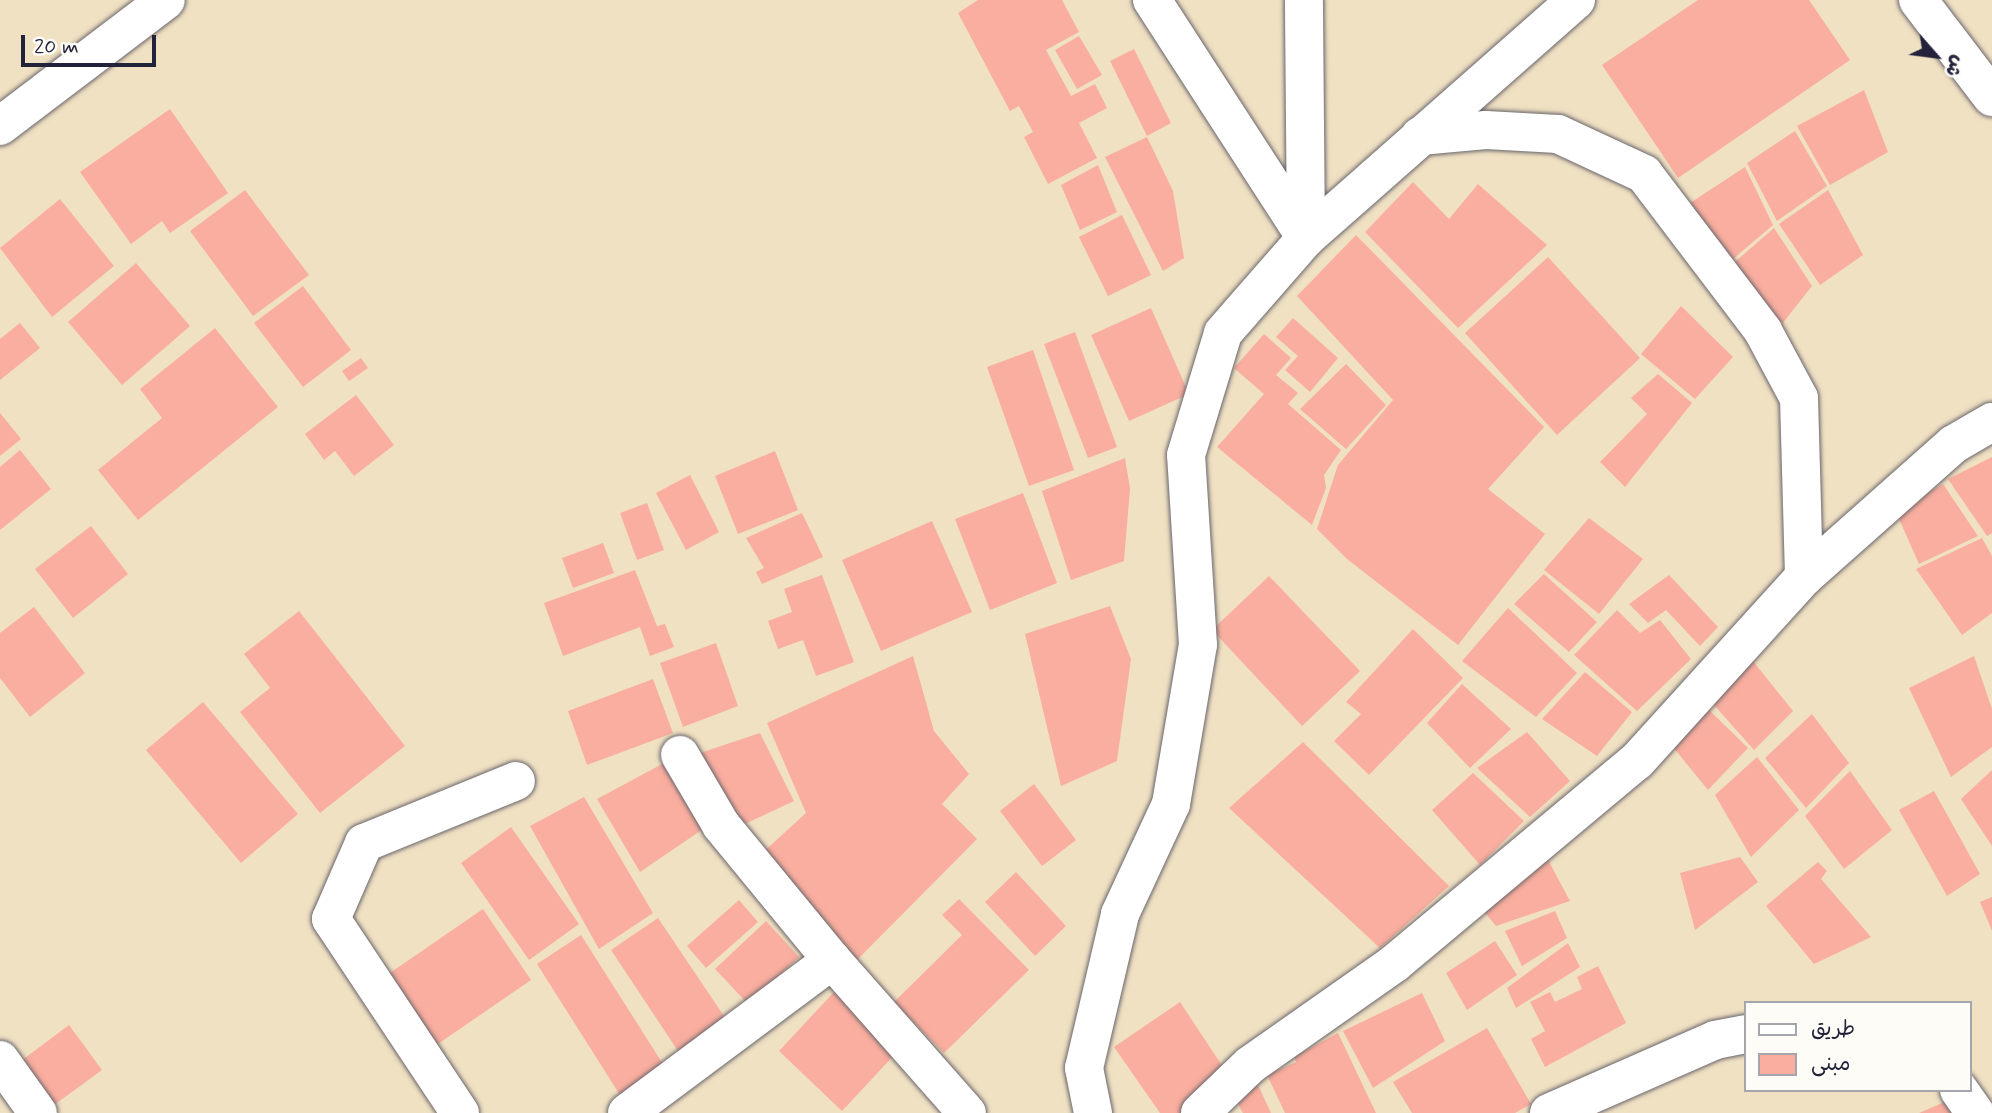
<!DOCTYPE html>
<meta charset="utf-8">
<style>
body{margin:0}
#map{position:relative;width:1992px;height:1113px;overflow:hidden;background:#f0e1c3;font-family:Mynerve,"Playpen Sans Arabic",sans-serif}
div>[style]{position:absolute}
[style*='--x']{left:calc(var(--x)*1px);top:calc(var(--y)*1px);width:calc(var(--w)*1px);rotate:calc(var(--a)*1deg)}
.building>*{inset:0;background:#f9ae9f}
.roads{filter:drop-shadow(0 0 2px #6a656b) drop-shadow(0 0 2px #6a656b)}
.street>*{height:38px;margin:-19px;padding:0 19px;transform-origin:19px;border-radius:19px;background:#fff}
.secondary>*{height:38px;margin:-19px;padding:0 19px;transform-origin:19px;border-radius:19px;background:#fff}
span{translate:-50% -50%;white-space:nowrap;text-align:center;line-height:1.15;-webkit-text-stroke:7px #fdfcf7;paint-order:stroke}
.legend{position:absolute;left:1744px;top:1001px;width:228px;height:91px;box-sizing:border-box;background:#fdfcf7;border:2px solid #a5a5ac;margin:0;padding:9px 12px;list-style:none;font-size:21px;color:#22223b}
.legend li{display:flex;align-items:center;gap:14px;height:35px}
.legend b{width:35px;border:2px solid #a5a5ac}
.north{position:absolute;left:1901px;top:21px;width:70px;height:70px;-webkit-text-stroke:5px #fdfcf7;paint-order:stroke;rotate:118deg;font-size:19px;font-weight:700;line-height:28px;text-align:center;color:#22223b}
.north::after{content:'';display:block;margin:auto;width:24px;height:32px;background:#22223b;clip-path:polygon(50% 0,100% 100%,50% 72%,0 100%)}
.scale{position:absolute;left:21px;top:35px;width:135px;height:32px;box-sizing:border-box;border:4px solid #22223b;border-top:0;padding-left:9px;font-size:21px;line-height:24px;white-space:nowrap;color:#22223b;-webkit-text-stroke:5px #fdfcf7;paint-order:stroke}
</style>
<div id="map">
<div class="building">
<div style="clip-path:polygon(978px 0,1062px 0,1079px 32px,1046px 50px,1071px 96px,1095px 84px,1107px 108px,1079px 123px,1097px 158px,1048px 184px,1024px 137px,1033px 132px,1019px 106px,1010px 111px,958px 13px)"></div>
<div style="clip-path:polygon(1698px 0,1809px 0,1850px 60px,1678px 178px,1602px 65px)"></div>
<div style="clip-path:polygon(1079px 36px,1102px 75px,1077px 89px,1055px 50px)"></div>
<div style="clip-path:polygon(1134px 49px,1171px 123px,1147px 136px,1110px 61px)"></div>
<div style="clip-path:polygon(1864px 90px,1888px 152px,1830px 185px,1797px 126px)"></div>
<div style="clip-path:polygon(170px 109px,228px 193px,170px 233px,162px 221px,131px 244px,80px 172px)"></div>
<div style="clip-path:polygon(1795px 131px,1827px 186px,1777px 221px,1747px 163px)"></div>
<div style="clip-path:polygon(1147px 137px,1173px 191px,1184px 258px,1163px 271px,1105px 157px)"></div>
<div style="clip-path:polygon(1098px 165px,1117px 212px,1080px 230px,1061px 185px)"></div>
<div style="clip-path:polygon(1745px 167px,1773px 225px,1726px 265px,1684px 207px)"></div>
<div style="clip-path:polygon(1413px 182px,1449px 219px,1478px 184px,1547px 245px,1458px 328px,1365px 232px)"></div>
<div style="clip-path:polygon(245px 190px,309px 275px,253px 316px,190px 231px)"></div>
<div style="clip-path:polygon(1828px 190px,1863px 255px,1820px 285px,1779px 224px)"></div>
<div style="clip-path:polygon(60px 199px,114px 266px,52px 317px,0 248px)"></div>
<div style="clip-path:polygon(1122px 215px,1151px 275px,1108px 296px,1079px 237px)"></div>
<div style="clip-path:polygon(1774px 228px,1812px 286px,1771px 338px,1728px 268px)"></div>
<div style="clip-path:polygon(1356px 235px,1544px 427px,1488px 489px,1545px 534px,1458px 645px,1347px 559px,1317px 529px,1338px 465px,1393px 400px,1297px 296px)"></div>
<div style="clip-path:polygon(1548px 257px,1640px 358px,1557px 435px,1465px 333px)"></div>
<div style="clip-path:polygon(136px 263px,190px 326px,122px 385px,68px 322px)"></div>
<div style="clip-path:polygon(303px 286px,351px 350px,303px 387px,254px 323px)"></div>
<div style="clip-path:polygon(1681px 306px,1733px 357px,1695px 399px,1641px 354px)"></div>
<div style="clip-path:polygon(1151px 308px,1189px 394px,1129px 421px,1091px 335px)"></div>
<div style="clip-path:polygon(1293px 318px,1338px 358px,1310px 392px,1285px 370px,1298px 356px,1276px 337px)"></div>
<div style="clip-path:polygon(20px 323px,40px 348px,0 380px,0 339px)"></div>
<div style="clip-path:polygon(215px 328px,278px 407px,138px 520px,98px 470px,162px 418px,140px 389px)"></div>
<div style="clip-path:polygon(1075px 332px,1117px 447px,1088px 458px,1044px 344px)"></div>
<div style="clip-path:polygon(1264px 334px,1291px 358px,1276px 375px,1298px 393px,1288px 404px,1341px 450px,1324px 475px,1326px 488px,1312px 525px,1217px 447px,1264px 394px,1234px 368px)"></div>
<div style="clip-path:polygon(1033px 350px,1074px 470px,1029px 486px,987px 367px)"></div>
<div style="clip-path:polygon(361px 358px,368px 368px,349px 381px,342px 371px)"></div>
<div style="clip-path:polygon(1346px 364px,1386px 405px,1346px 449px,1300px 409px)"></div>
<div style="clip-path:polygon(1658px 374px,1692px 403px,1625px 487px,1600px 462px,1647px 414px,1631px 398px)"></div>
<div style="clip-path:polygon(356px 395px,394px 445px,354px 476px,335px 451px,324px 460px,305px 434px)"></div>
<div style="clip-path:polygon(0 413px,21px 439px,0 456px)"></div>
<div style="clip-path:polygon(20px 450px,51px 489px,0 530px,0 467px)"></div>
<div style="clip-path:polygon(775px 451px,798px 510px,738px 534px,715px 476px)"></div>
<div style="clip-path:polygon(1992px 457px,1992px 533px,1987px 536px,1948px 479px)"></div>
<div style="clip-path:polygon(1125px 458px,1130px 489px,1124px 561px,1071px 580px,1042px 491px)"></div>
<div style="clip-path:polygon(690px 475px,719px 532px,686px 550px,656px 493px)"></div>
<div style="clip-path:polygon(1943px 484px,1978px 536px,1919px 564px,1896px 512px)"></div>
<div style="clip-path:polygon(1023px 493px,1057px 583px,990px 610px,955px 519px)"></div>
<div style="clip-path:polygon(647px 503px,664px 550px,637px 560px,620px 513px)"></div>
<div style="clip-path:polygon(802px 513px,823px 557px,762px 584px,756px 572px,764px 568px,746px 538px)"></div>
<div style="clip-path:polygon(1589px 518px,1643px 559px,1599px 614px,1544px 570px)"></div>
<div style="clip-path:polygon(932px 521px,972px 612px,881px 651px,842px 560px)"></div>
<div style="clip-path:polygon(91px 526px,128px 574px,73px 618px,35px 569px)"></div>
<div style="clip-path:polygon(1982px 538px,1992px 556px,1992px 613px,1962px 635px,1916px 569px)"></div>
<div style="clip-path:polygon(603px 543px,614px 573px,573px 588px,562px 558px)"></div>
<div style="clip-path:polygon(635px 570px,657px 626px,665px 624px,674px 647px,650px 656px,640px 627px,563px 656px,544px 603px)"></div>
<div style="clip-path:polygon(1544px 574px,1597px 622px,1569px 652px,1514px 604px)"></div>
<div style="clip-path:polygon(822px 575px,854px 662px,816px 676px,803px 640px,778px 649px,768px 621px,792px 612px,784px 589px)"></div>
<div style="clip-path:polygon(1669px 575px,1718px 627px,1700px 646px,1666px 610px,1648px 623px,1629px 604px)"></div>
<div style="clip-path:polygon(1269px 576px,1360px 671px,1302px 726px,1212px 630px)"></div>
<div style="clip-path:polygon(1110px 606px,1131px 659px,1117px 761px,1061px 786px,1025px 634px)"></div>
<div style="clip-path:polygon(34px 607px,85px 673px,30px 717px,0 678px,0 633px)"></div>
<div style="clip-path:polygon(1508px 608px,1577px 673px,1536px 717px,1462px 661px)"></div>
<div style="clip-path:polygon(1617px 610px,1640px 633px,1660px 620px,1691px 659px,1637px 711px,1574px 655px)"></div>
<div style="clip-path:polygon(299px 611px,405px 746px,320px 813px,240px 712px,270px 688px,244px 654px)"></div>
<div style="clip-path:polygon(1413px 629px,1463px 678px,1369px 775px,1334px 741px,1361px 714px,1346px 702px)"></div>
<div style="clip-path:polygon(716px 643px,738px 706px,683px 727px,660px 663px)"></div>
<div style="clip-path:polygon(913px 656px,934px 731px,969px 774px,942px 804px,977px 839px,854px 963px,760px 855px,806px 813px,767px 723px)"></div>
<div style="clip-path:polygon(1749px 656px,1793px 711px,1754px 750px,1706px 696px)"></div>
<div style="clip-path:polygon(1974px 656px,1992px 709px,1992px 747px,1951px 777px,1909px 688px)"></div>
<div style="clip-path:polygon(1585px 672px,1632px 712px,1597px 756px,1542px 719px)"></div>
<div style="clip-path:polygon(653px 679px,673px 733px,587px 765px,568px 711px)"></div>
<div style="clip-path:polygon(1462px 684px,1511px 729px,1470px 768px,1427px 723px)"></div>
<div style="clip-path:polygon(203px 702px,298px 814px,241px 863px,146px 750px)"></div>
<div style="clip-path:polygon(1705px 706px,1748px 748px,1708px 790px,1668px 741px)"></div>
<div style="clip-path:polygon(1812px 714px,1849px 763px,1806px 808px,1765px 758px)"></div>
<div style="clip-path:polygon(1527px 732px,1570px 781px,1530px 817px,1477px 768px)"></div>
<div style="clip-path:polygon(760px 733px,794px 801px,734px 829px,694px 755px)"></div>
<div style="clip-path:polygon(1303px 742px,1449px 886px,1380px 948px,1229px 808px)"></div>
<div style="clip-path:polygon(1757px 757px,1799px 810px,1751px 857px,1715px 795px)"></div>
<div style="clip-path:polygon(664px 763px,706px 827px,640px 872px,597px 799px)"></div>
<div style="clip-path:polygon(1992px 770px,1992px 846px,1961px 799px)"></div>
<div style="clip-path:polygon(1850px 771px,1892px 830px,1844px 869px,1805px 816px)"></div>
<div style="clip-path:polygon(1473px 773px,1524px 821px,1480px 865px,1432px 810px)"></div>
<div style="clip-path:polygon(1034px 784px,1076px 840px,1042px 866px,1000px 811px)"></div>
<div style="clip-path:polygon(1934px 791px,1980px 874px,1947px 896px,1899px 810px)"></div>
<div style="clip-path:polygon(584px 797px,653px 913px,599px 949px,530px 826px)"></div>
<div style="clip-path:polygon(511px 827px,579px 924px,529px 960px,461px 863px)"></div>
<div style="clip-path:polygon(1546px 856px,1570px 901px,1496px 926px,1482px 909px)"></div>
<div style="clip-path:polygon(1740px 857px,1758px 882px,1695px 930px,1680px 873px)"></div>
<div style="clip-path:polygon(1818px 862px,1827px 871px,1821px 879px,1871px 937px,1814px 964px,1766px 906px)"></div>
<div style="clip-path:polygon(1016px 872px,1066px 926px,1035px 956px,985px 902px)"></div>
<div style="clip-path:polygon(1992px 897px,1992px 931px,1980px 902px)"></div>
<div style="clip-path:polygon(959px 899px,1029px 970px,944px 1053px,894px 1002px,962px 935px,942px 915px)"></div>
<div style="clip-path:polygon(739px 900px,758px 922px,706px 968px,687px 946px)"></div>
<div style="clip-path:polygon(483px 909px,531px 980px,435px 1046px,387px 975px)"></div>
<div style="clip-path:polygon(1555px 911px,1567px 938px,1522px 966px,1505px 931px)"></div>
<div style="clip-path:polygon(658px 918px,730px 1025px,682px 1057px,611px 950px)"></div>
<div style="clip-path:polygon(766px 921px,799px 957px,748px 1004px,715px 969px)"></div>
<div style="clip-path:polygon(581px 935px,663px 1064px,620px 1095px,537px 964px)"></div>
<div style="clip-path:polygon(1495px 941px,1517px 975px,1467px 1010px,1446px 973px)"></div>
<div style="clip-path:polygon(1568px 943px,1580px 967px,1516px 1008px,1507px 988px)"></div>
<div style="clip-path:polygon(1598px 966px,1626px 1023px,1545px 1067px,1531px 1039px,1545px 1031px,1530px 1002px,1550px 992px,1555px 1002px,1582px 989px,1577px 977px)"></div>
<div style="clip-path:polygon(835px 991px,898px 1051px,842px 1111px,779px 1051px)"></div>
<div style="clip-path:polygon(1422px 993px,1445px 1041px,1373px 1088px,1343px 1031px)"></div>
<div style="clip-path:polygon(1180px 1002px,1229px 1076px,1181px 1113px,1160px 1113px,1114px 1047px)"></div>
<div style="clip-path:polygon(69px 1025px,102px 1070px,54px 1105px,21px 1061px)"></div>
<div style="clip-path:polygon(1487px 1028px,1531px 1104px,1515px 1113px,1412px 1113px,1393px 1082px)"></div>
<div style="clip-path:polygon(1338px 1033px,1376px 1113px,1285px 1113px,1267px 1075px,1296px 1062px,1294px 1057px)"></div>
<div style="clip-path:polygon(1257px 1083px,1271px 1113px,1243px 1113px,1235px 1098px)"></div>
<div style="clip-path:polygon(1947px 1101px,1952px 1113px,1919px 1113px)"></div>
</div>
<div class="roads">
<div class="street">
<div style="--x:1152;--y:0;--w:283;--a:57.1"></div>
<div style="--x:1306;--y:238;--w:360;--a:-41.4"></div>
<div style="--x:1918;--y:0;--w:122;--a:52.7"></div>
<div style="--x:1420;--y:136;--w:66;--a:-5.2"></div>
<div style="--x:1486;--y:130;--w:72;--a:3.2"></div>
<div style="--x:1558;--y:134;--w:95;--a:24.9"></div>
<div style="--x:1644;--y:174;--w:197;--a:52.8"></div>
<div style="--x:1763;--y:331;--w:76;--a:61.8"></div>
<div style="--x:1799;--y:398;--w:179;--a:88.4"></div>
<div style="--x:680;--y:755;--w:81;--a:59.6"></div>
<div style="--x:721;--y:825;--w:175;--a:50.6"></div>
<div style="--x:832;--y:960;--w:204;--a:48.6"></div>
<div style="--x:0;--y:1060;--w:65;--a:54.4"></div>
<div style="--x:1959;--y:1090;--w:28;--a:55"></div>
<div style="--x:460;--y:1113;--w:233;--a:-123.6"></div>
<div style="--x:331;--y:919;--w:83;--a:-66.5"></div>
<div style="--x:364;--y:843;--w:164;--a:-22.2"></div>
<div style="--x:627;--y:1113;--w:256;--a:-36.7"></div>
<div style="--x:1093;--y:1113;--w:46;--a:-101.3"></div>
<div style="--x:1084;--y:1068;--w:158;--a:-76.8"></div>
<div style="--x:1120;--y:914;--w:121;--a:-65.1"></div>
<div style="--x:1171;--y:804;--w:161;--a:-80.4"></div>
<div style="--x:1198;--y:645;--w:190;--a:-93.6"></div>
<div style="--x:1186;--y:455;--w:127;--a:-73.1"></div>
<div style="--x:1223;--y:333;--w:126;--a:-48.9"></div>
<div style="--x:1306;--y:238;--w:238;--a:-90.5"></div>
<div style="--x:1200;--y:1113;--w:69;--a:-43.8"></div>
<div style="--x:1250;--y:1065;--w:177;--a:-35.1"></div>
<div style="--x:1395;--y:963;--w:315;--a:-39.9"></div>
<div style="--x:1637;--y:761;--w:248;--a:-47.8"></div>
<div style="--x:1804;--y:577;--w:200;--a:-41.6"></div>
<div style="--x:1954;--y:444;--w:44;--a:-30.1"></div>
<div style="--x:1549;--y:1113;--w:181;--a:-23.7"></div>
<div style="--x:1715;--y:1040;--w:31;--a:-11"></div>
</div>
<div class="secondary">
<div style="--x:0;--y:126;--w:208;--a:-37.2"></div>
</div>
</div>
<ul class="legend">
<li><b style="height:9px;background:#fff"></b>طريق</li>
<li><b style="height:19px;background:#f9ae9f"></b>مبنى</li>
</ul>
<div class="north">ش</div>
<div class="scale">20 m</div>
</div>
